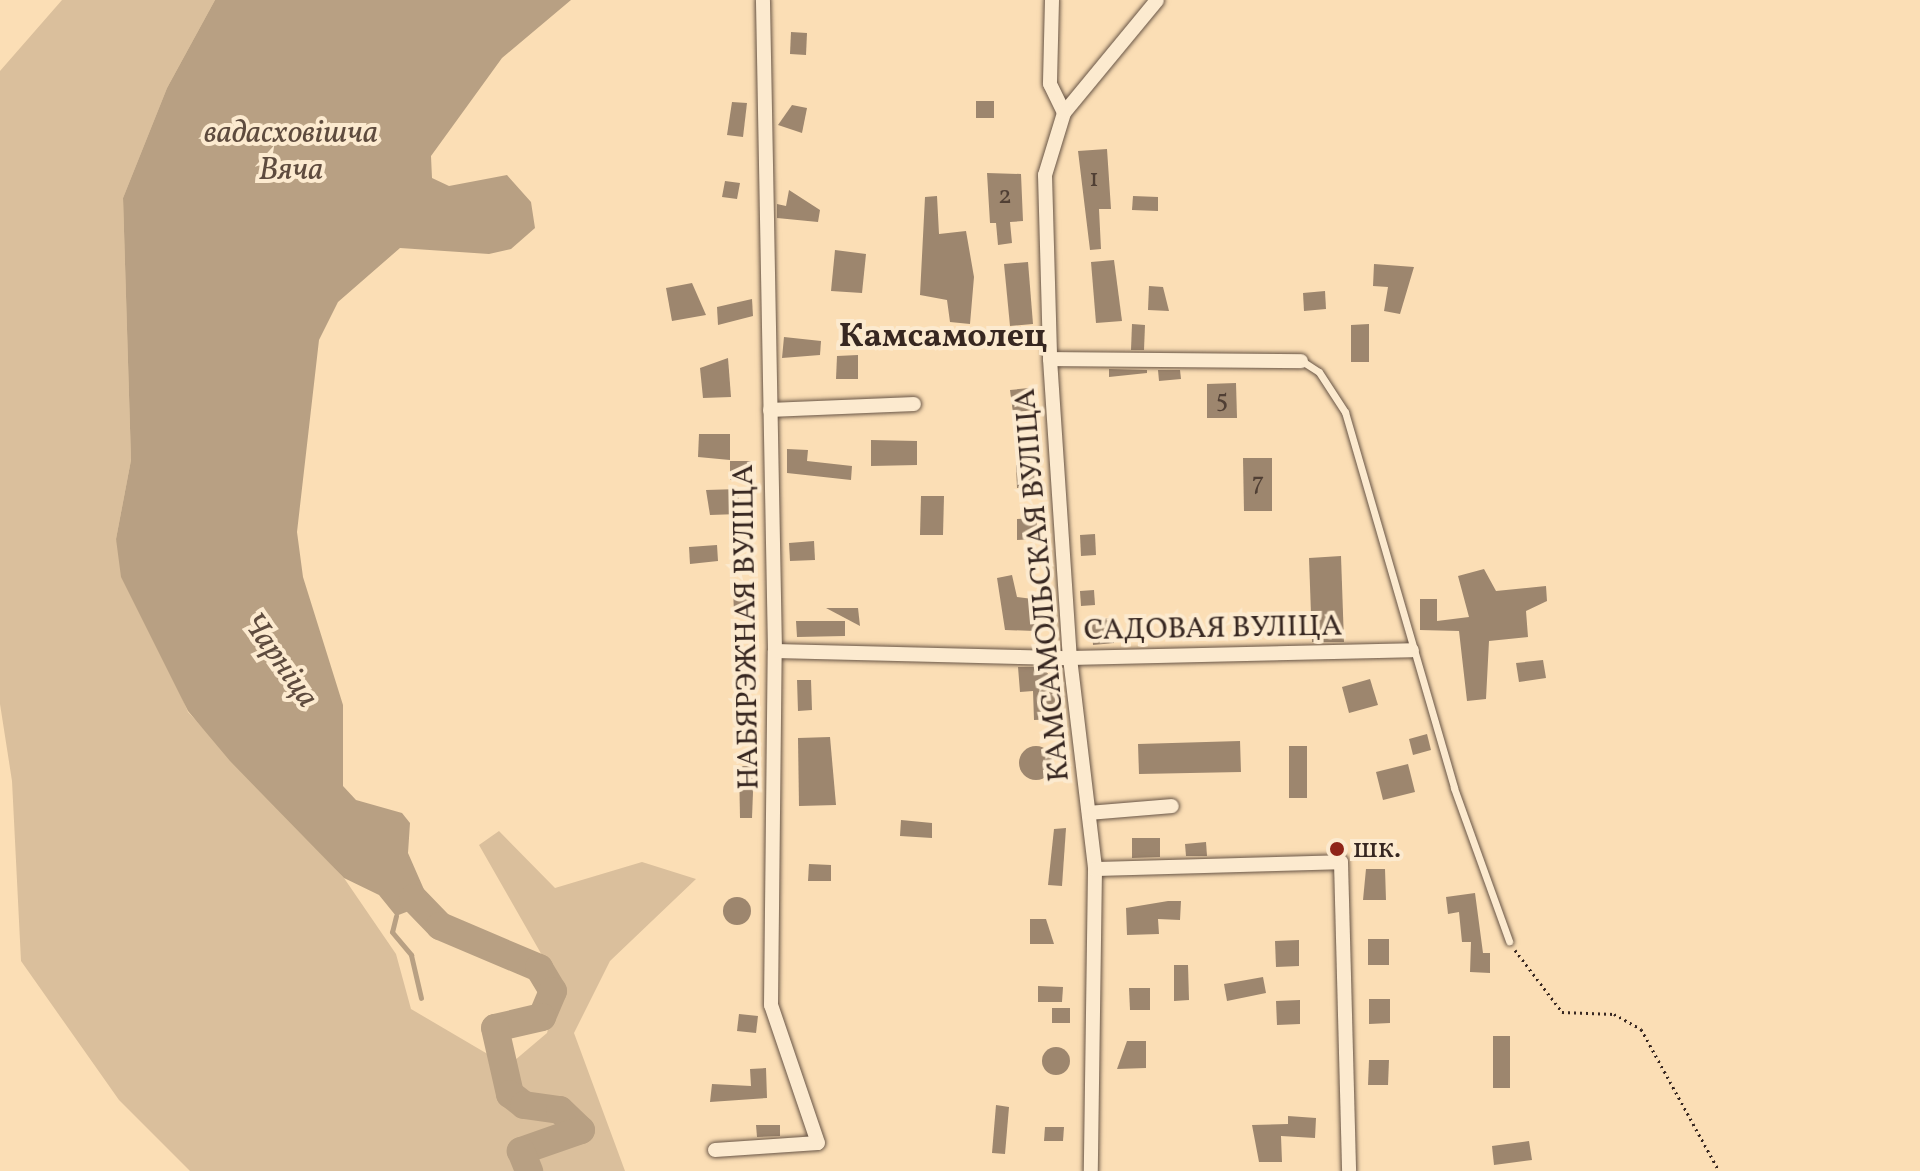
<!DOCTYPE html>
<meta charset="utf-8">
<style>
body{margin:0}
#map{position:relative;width:1920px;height:1171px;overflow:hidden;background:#fbdeb5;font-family:Vollkorn,serif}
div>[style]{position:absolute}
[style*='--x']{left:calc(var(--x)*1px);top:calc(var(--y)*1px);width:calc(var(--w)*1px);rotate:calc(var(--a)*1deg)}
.green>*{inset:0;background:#dabf9c}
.water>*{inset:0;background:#b8a083}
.stream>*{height:5px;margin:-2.5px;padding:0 2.5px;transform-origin:2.5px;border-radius:2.5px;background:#b8a083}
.river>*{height:28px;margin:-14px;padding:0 14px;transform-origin:14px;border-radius:14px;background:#b8a083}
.building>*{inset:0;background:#9d866e}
.round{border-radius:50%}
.path>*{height:3px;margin-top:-1.5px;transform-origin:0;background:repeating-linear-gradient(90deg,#372721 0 2px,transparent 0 6px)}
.roads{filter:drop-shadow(0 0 2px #685546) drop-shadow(0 0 2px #685546)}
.lane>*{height:7px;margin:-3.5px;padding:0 3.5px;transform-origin:3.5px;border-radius:3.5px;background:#fceacf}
.street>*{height:14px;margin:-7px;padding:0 7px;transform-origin:7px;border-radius:7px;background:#fceacf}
.dots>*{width:22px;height:22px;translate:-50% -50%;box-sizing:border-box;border:4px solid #fceacf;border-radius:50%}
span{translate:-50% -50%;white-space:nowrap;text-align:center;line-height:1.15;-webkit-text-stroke:8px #fceacf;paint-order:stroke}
.number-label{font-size:26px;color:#503f34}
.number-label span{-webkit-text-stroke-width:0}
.street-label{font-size:30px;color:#372721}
.poi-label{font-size:30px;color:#372721}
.left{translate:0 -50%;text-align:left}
.water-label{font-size:32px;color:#5e4b3e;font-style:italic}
.quarter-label{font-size:34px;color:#372721;font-weight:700}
</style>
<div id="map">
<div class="green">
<div style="clip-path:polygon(62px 0,215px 0,167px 88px,123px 198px,131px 460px,116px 539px,188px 712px,344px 878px,396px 954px,411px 1009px,508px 1066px,547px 1033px,559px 985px,479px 845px,499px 831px,555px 888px,642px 862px,696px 879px,610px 961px,574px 1033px,625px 1171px,190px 1171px,119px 1100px,21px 961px,12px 781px,0 704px,0 71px)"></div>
</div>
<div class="water">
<div style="clip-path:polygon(215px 0,571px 0,502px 58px,431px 156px,432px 178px,449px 186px,507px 175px,531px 202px,535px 228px,511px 249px,489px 254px,400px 248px,338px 302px,319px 340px,297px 532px,303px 577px,343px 705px,343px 786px,356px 800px,402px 813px,410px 823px,408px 853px,440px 926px,414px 909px,396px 916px,379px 895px,344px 878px,230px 761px,188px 711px,121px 577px,116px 539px,131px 460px,123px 198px,167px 88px)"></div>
</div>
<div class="stream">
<div style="--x:396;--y:916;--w:16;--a:104"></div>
<div style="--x:392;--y:932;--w:30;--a:50"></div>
<div style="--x:411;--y:955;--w:44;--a:76.9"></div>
</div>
<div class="river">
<div style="--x:413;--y:898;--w:39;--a:46"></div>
<div style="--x:440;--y:926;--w:108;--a:23"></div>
<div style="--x:539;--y:968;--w:27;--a:59"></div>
<div style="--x:553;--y:991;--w:28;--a:113"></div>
<div style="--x:542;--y:1017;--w:48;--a:166.8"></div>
<div style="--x:495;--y:1028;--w:68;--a:77.2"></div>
<div style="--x:510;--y:1094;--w:18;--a:38"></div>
<div style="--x:524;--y:1105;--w:36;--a:8"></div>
<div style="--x:560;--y:1110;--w:29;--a:44"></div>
<div style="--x:581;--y:1130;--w:64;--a:160.7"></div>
<div style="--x:521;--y:1151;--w:22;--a:68"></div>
</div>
<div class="building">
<div style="clip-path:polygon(791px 32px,807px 33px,806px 55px,790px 54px)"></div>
<div style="clip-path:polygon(976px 101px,994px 101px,994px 118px,976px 118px)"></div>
<div style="clip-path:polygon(732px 102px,747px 103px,743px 137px,727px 135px)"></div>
<div style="clip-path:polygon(792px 105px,807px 108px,802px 133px,778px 125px)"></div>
<div style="clip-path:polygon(1107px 149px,1111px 209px,1099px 209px,1101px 249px,1090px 250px,1078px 151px)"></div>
<div style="clip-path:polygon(987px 173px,1021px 174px,1023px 221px,1010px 222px,1012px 243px,998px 245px,996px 223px,990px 223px)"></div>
<div style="clip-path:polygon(725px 181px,740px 183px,737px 199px,722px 197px)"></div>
<div style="clip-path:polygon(789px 190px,820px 210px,818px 222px,777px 218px,777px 204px,786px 206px)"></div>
<div style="clip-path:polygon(937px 196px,939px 234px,966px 231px,974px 277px,970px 324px,950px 322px,947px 300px,920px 295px,925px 197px)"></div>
<div style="clip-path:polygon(1133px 196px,1158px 197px,1158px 211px,1132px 210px)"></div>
<div style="clip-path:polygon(835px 250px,866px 254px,862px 293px,831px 291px)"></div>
<div style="clip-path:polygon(1114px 260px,1122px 321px,1096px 323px,1091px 262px)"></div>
<div style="clip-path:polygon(1028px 262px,1033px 324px,1010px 326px,1004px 264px)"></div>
<div style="clip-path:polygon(1374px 264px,1414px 267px,1400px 314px,1384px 311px,1388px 287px,1373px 286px)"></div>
<div style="clip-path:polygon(692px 283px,706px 315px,672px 321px,666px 288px)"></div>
<div style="clip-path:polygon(1149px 286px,1163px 287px,1169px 311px,1148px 310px)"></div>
<div style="clip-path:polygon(1325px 291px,1326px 309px,1304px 311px,1303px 293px)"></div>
<div style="clip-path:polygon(752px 299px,753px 316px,718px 325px,717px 307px)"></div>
<div style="clip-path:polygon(1132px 324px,1145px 325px,1144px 350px,1131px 350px)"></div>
<div style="clip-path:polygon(1369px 324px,1369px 362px,1351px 362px,1351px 325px)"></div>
<div style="clip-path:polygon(784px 337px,821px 341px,820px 355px,782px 358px)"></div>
<div style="clip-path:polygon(858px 355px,858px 379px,836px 379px,837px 356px)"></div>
<div style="clip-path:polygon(728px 358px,731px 397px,703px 398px,700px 368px)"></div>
<div style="clip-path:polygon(1109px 369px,1147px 370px,1147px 373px,1109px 377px)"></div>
<div style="clip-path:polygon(1158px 370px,1180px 370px,1181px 379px,1159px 381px)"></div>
<div style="clip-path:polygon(1236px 383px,1237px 418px,1207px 418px,1207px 384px)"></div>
<div style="clip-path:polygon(1029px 388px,1032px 410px,1013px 413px,1010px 390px)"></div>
<div style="clip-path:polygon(699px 434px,730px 434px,730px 460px,698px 457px)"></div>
<div style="clip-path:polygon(871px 440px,917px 441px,917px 465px,871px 466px)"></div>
<div style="clip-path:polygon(787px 449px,808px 450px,807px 461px,852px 466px,851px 480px,787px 473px)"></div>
<div style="clip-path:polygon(1243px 458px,1272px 458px,1272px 511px,1244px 511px)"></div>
<div style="clip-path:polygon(730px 461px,751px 461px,751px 480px,730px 480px)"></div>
<div style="clip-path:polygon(1035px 464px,1041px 487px,1017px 488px,1016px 465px)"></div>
<div style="clip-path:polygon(739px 489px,739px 514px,710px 515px,706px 490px)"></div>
<div style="clip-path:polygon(921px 496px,944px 496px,943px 535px,920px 535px)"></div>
<div style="clip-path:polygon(1037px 518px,1037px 539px,1017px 540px,1017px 519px)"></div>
<div style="clip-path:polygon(1095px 534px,1096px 555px,1081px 556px,1080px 535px)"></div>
<div style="clip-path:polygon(814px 541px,815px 560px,790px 561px,789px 543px)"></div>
<div style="clip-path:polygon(717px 545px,718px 561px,690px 564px,689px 547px)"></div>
<div style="clip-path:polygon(1341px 556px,1344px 642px,1312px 642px,1309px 558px)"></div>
<div style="clip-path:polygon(1484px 569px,1496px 591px,1546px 586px,1547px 601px,1526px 611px,1528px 637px,1489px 641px,1486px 699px,1467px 701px,1459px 631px,1420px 630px,1420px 599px,1437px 599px,1437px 621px,1469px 617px,1458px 576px)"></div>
<div style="clip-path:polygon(1012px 575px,1017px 597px,1041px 600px,1035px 631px,1005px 630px,997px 578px)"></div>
<div style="clip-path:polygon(750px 588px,751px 611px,734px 612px,733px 589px)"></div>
<div style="clip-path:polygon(1094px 590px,1095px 605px,1081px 606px,1080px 591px)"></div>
<div style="clip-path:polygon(826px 608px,858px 608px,860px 626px)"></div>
<div style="clip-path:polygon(1112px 618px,1114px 643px,1093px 645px,1091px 619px)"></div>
<div style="clip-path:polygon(796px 621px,845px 621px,845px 636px,797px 637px)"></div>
<div style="clip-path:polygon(739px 649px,753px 649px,753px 672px,740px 673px)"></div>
<div style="clip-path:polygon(1543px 660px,1546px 678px,1519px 682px,1516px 663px)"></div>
<div style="clip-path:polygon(1018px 667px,1042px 667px,1050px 676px,1060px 719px,1034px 720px,1033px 691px,1020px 692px)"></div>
<div style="clip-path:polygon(1370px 679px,1378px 705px,1349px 713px,1342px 687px)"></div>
<div style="clip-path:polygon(797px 680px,811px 680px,812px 710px,798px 711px)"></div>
<div style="clip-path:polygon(738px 701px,750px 701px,750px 724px,738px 724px)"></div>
<div style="clip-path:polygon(1427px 734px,1431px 750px,1413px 755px,1409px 739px)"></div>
<div style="clip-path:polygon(830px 737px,836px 805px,799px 806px,798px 738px)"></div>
<div style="clip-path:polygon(1240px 741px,1241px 772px,1139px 774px,1138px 744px)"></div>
<div class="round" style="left:1019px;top:746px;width:34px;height:34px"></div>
<div style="clip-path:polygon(1289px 746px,1307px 746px,1307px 798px,1289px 798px)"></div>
<div style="clip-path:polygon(1408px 764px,1415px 792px,1383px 800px,1376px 772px)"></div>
<div style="clip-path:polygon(739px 766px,754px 766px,752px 818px,740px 818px)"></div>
<div style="clip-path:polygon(901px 820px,932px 823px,932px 838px,900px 836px)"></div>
<div style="clip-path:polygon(1066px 828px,1062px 886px,1048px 885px,1054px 829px)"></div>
<div style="clip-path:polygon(1132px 838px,1160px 838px,1160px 857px,1132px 858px)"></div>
<div style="clip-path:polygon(1206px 842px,1207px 856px,1186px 856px,1185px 844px)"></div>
<div style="clip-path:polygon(809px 864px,831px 865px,831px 881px,808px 881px)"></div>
<div style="clip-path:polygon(1366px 869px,1385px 869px,1386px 900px,1363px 900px)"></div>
<div style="clip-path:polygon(1475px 893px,1483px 953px,1490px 953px,1490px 973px,1470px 972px,1471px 942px,1462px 942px,1459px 912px,1448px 914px,1446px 897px)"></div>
<div class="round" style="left:723px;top:897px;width:28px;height:28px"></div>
<div style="clip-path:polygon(1168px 901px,1181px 901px,1180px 920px,1158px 919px,1159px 934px,1127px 935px,1126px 908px)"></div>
<div style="clip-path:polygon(1030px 919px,1046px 919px,1054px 944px,1030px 944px)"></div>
<div style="clip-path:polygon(1368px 939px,1389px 939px,1389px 965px,1368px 965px)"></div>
<div style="clip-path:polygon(1299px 940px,1299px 966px,1276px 967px,1275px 941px)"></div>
<div style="clip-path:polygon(1174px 965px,1188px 965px,1189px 1000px,1174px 1001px)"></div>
<div style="clip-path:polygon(1263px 977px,1266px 993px,1227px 1001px,1224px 984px)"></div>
<div style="clip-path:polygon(1038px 986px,1063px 987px,1062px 1002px,1038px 1002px)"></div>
<div style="clip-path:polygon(1129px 988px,1150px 988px,1150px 1010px,1130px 1010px)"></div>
<div style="clip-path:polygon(1369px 999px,1390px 999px,1390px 1023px,1369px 1024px)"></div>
<div style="clip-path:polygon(1300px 1000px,1300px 1024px,1277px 1025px,1276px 1001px)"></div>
<div style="clip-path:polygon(1052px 1008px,1070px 1008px,1070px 1023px,1052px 1023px)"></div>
<div style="clip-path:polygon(739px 1014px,758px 1016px,756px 1033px,737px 1031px)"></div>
<div style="clip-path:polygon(1493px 1036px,1510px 1036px,1510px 1088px,1493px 1088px)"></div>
<div style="clip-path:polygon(1127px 1041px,1146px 1041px,1146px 1068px,1117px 1069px)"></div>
<div class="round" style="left:1042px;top:1047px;width:28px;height:28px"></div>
<div style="clip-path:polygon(1369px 1060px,1389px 1060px,1388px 1085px,1368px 1085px)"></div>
<div style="clip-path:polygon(766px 1068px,767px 1098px,710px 1102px,712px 1084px,751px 1086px,750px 1069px)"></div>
<div style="clip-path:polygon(996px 1105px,1009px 1107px,1005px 1154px,992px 1153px)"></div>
<div style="clip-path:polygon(1288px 1116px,1316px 1118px,1315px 1138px,1281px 1136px,1282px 1162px,1259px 1162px,1252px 1125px,1288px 1124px)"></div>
<div style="clip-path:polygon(756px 1125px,780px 1125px,780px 1136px,757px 1137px)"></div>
<div style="clip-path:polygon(1045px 1127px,1064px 1127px,1063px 1141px,1044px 1141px)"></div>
<div style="clip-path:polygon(1529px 1141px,1532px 1160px,1494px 1165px,1492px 1146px)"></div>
</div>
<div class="path">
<div style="--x:1515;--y:950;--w:78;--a:52.8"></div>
<div style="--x:1562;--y:1012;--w:52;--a:2.2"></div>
<div style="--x:1614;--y:1014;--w:31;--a:29"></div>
<div style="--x:1641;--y:1029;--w:162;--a:61.2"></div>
</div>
<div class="roads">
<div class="lane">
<div style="--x:1302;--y:361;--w:20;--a:33"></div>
<div style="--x:1319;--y:372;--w:48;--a:57"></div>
<div style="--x:1345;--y:412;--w:391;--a:73.8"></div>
<div style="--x:1454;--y:788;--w:163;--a:70.2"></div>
</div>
<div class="street">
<div style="--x:1052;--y:0;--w:84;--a:91.4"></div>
<div style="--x:1050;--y:84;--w:32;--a:64"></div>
<div style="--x:1064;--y:113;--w:65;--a:107"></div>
<div style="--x:1045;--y:175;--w:184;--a:88.4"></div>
<div style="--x:1050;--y:359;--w:300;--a:86.2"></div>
<div style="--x:1070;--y:658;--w:212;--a:83.2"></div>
<div style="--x:1095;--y:869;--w:302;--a:90.8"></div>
<div style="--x:1064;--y:113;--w:146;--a:-50.5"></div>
<div style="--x:1050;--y:359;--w:251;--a:0.5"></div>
<div style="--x:770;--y:410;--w:144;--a:-2.4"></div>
<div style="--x:775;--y:651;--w:295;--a:1.4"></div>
<div style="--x:1070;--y:658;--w:342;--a:-1.3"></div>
<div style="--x:1089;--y:813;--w:83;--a:-4.8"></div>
<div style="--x:1095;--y:869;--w:246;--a:-1.6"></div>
<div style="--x:1341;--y:862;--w:309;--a:88.5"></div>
<div style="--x:715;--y:1150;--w:103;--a:-3.9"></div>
<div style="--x:818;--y:1143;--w:146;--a:-108.8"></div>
<div style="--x:771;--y:1005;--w:354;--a:-89.4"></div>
<div style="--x:775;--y:651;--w:651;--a:-91.06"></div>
</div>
</div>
<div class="dots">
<div style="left:1337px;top:849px;background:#8f2418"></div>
</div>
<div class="number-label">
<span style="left:1094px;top:180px">1</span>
<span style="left:1005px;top:197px">2</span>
<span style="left:1222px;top:401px">5</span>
<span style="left:1258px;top:484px">7</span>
</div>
<div class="street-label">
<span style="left:1043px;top:585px;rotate:-95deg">КАМСАМОЛЬСКАЯ ВУЛІЦА</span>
<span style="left:747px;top:627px;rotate:-91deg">НАБЯРЭЖНАЯ ВУЛІЦА</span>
<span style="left:1213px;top:629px;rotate:-1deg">САДОВАЯ ВУЛІЦА</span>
</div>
<div class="poi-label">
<span class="left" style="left:1353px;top:849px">шк.</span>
</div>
<div class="water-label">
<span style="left:291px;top:153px">вадасховішча<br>Вяча</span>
<span style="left:279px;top:661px;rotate:55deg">Чарніца</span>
</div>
<div class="quarter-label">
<span style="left:943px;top:338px">Камсамолец</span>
</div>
</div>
